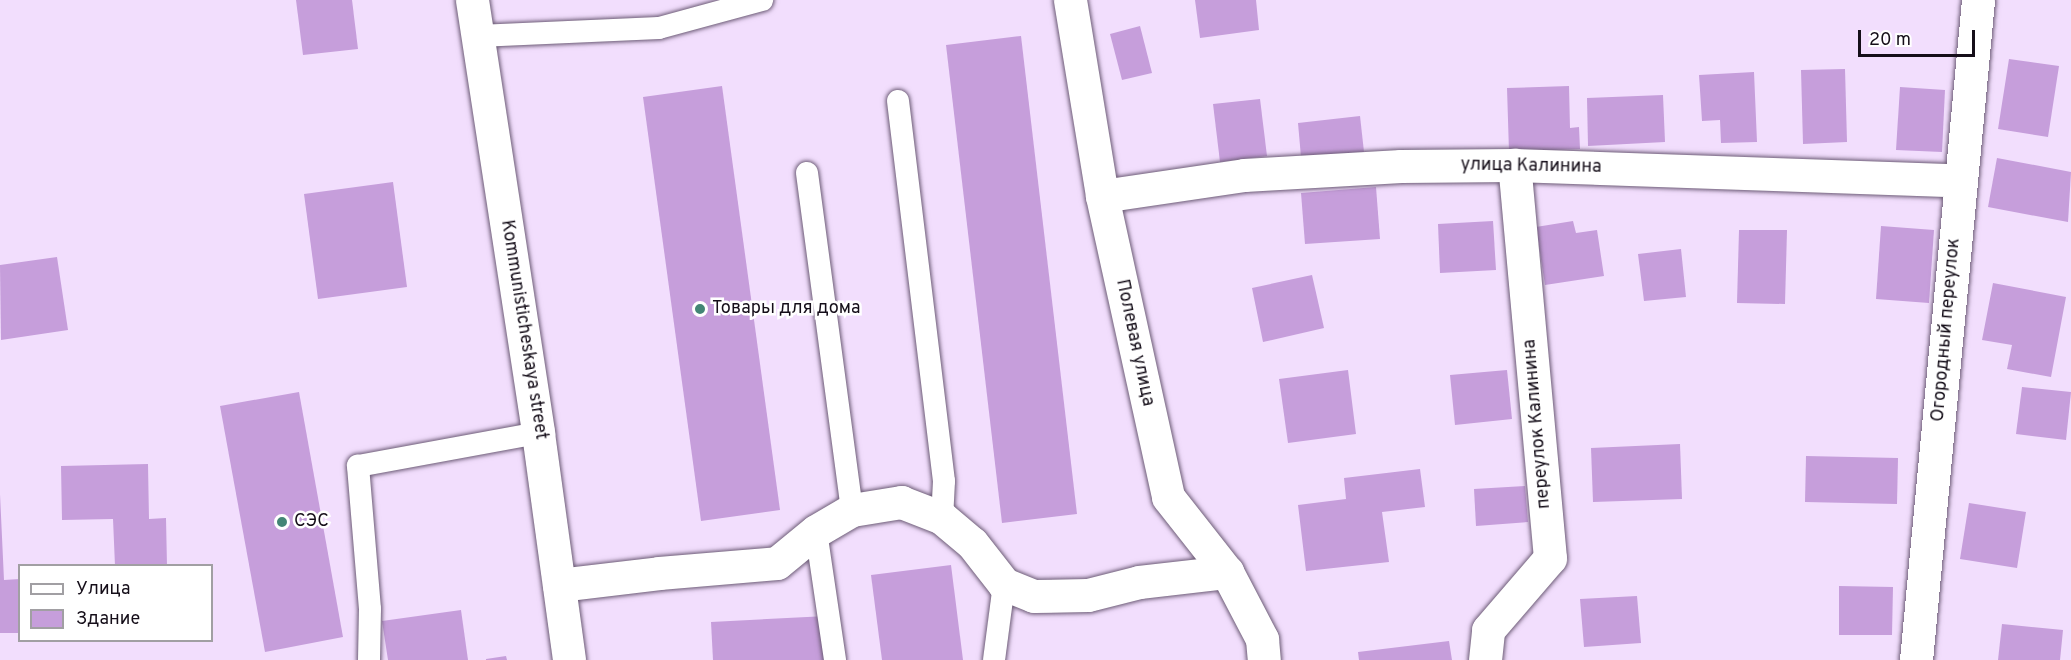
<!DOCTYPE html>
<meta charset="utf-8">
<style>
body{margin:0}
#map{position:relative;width:2071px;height:660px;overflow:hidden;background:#f2defd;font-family:Overpass,sans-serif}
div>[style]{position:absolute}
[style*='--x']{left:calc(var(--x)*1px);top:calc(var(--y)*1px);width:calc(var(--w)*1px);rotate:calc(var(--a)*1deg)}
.building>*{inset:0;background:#c69edb}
.roads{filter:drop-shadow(0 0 2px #6d5c77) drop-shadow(0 0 2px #6d5c77)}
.lane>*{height:22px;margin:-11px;padding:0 11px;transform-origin:11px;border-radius:11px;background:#fff}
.street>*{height:33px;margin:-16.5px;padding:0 16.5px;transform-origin:16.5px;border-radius:16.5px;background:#fff}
.secondary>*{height:33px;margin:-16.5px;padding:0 16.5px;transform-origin:16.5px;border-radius:16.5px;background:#fff}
.dots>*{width:16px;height:16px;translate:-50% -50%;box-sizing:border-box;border:3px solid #fff;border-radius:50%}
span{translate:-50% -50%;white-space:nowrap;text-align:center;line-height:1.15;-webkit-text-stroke:5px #fff;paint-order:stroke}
.street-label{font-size:18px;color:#150e19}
.poi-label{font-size:18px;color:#150e19}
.left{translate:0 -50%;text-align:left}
.legend{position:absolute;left:18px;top:564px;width:195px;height:78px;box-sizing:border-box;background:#fff;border:2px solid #a19fa3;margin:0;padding:8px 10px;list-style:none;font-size:18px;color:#150e19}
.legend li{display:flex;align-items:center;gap:12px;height:30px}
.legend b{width:30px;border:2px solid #a19fa3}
.scale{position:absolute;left:1858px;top:30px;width:117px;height:27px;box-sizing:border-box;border:3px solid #150e19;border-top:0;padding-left:8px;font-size:18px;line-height:21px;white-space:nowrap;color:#150e19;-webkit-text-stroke:4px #fff;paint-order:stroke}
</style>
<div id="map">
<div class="building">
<div style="clip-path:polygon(296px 0,352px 0,358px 49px,303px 55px)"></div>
<div style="clip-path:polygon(1195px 0,1256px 0,1259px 30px,1200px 38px)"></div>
<div style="clip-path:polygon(1140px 26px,1152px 73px,1122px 80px,1110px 34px)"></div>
<div style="clip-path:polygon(1021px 36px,1077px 514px,1002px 523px,946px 45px)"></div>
<div style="clip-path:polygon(2009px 59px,2059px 66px,2048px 137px,1998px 129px)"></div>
<div style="clip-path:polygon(1845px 69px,1847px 142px,1803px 144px,1801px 70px)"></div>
<div style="clip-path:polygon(1754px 72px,1757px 142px,1721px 143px,1720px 120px,1702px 121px,1699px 75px)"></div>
<div style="clip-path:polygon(722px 86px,780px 510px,701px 521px,643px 97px)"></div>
<div style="clip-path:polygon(1569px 86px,1570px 128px,1579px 127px,1580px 149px,1509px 152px,1507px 88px)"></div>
<div style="clip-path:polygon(1900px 87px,1945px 90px,1942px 152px,1896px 150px)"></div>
<div style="clip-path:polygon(1663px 95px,1665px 142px,1588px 146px,1587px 98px)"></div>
<div style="clip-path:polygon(1260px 99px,1267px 156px,1220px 162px,1213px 104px)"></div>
<div style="clip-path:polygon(1360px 116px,1364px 152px,1301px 157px,1298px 123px)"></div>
<div style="clip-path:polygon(1997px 158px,2071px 172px,2068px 222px,1988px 207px)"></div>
<div style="clip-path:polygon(393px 182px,407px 287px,318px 299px,304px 194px)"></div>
<div style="clip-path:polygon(1376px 187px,1380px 239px,1305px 244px,1301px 193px)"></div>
<div style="clip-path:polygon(1493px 221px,1496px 270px,1440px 273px,1438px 224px)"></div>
<div style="clip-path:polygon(1573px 221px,1576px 233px,1597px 230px,1604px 276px,1545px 285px,1536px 227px)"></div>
<div style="clip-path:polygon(1881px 226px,1934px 230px,1929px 303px,1876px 299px)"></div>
<div style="clip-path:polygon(1739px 230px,1787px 230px,1785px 304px,1737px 303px)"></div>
<div style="clip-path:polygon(1681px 249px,1686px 297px,1644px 301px,1638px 254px)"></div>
<div style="clip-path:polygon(57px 257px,68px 330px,1px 340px,0 265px)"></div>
<div style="clip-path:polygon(1312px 275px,1324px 328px,1263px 342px,1252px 288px)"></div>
<div style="clip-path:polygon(1993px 283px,2066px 297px,2051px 377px,2007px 369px,2012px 345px,1982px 340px)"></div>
<div style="clip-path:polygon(1348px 370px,1356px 434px,1288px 443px,1279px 379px)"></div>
<div style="clip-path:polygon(1507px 370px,1512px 419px,1455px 425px,1450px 375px)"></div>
<div style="clip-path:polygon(2022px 387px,2071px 392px,2066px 440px,2016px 434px)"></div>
<div style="clip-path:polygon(299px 392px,343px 637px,265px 652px,220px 406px)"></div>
<div style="clip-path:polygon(1680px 444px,1682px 499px,1593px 502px,1591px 448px)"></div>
<div style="clip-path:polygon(1806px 456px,1898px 458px,1897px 504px,1805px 502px)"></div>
<div style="clip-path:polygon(148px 464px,149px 519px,166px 518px,167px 566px,115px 566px,113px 519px,62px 520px,61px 466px)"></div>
<div style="clip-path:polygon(1420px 469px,1425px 507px,1382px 512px,1389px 562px,1306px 571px,1298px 505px,1346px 499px,1344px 478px)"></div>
<div style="clip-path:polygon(1525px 486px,1528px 522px,1476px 526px,1474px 489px)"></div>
<div style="clip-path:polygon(0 494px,4px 580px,20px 579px,20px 633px,0 633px)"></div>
<div style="clip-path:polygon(1969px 503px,2026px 512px,2017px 568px,1960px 559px)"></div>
<div style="clip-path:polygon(951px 565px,963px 660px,882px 660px,871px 575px)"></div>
<div style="clip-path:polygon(1839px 586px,1893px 587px,1892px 635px,1839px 635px)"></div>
<div style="clip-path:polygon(1637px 596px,1641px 643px,1584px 647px,1580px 599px)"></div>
<div style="clip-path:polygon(461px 610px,468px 660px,388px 660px,382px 621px)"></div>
<div style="clip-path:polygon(827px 616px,830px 660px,713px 660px,711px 622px)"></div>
<div style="clip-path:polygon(2002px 624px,2063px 630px,2060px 660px,1998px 660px)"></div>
<div style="clip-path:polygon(1449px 641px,1452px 660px,1359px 660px,1358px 652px)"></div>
<div style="clip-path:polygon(506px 656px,507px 660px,486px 660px,486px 659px)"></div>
</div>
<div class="roads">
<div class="lane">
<div style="--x:478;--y:36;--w:181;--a:-2.5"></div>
<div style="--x:659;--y:28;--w:107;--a:-15.2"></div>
<div style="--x:898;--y:101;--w:383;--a:83.1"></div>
<div style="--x:944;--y:481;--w:37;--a:93"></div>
<div style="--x:807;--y:173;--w:340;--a:82.4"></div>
<div style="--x:816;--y:531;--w:130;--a:81.6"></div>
<div style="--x:369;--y:660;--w:51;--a:-88.9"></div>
<div style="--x:370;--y:609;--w:144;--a:-94.8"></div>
<div style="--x:358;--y:466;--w:183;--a:-10.4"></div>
<div style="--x:994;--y:660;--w:77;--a:-82.5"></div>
</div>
<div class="street">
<div style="--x:1070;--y:0;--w:199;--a:80.7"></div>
<div style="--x:1102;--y:196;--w:308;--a:77.6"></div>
<div style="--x:1168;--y:497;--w:95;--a:51.8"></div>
<div style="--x:1227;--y:572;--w:76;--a:62.4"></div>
<div style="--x:1262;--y:639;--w:21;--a:85"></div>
<div style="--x:1102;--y:196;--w:144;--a:-8.4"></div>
<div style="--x:1244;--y:175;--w:157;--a:-3.3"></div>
<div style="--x:1401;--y:166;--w:113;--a:-0.5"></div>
<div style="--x:1514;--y:165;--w:447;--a:2"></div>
<div style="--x:559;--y:585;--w:101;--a:-6.8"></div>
<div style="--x:659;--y:573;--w:118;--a:-4.8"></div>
<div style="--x:777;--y:563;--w:50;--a:-39.4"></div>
<div style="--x:816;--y:531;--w:42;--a:-30.3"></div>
<div style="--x:852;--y:510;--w:50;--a:-9.3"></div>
<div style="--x:901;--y:502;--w:44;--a:21.3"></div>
<div style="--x:942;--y:518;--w:39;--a:40"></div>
<div style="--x:972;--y:543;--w:52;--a:52"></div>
<div style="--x:1004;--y:584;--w:32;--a:22"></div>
<div style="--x:1034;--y:596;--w:54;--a:-1.1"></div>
<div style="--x:1088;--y:595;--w:53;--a:-14.3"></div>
<div style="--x:1139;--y:582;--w:89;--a:-6.5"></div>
<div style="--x:1485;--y:660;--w:30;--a:-84"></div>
<div style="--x:1488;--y:630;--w:95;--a:-49.3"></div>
<div style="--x:1550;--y:558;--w:395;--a:-95.2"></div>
<div style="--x:1916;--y:660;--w:663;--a:-84.63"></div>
</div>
<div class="secondary">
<div style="--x:472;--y:0;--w:438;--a:81.3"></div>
<div style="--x:538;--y:433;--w:229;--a:82.2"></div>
</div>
</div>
<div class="dots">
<div style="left:700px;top:309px;background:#438575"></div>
<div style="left:282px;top:522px;background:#438575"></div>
</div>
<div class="street-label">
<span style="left:1531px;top:167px;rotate:1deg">улица Калинина</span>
<span style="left:523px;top:330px;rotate:81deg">Kommunisticheskaya street</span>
<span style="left:1947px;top:330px;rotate:-85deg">Огородный переулок</span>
<span style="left:1134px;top:343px;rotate:78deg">Полевая улица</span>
<span style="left:1538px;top:424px;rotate:-95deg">переулок Калинина</span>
</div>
<div class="poi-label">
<span class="left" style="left:712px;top:309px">Товары для дома</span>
<span class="left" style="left:294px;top:522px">СЭС</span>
</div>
<ul class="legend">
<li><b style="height:8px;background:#fff"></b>Улица</li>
<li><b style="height:16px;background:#c69edb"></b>Здание</li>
</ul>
<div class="scale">20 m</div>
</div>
